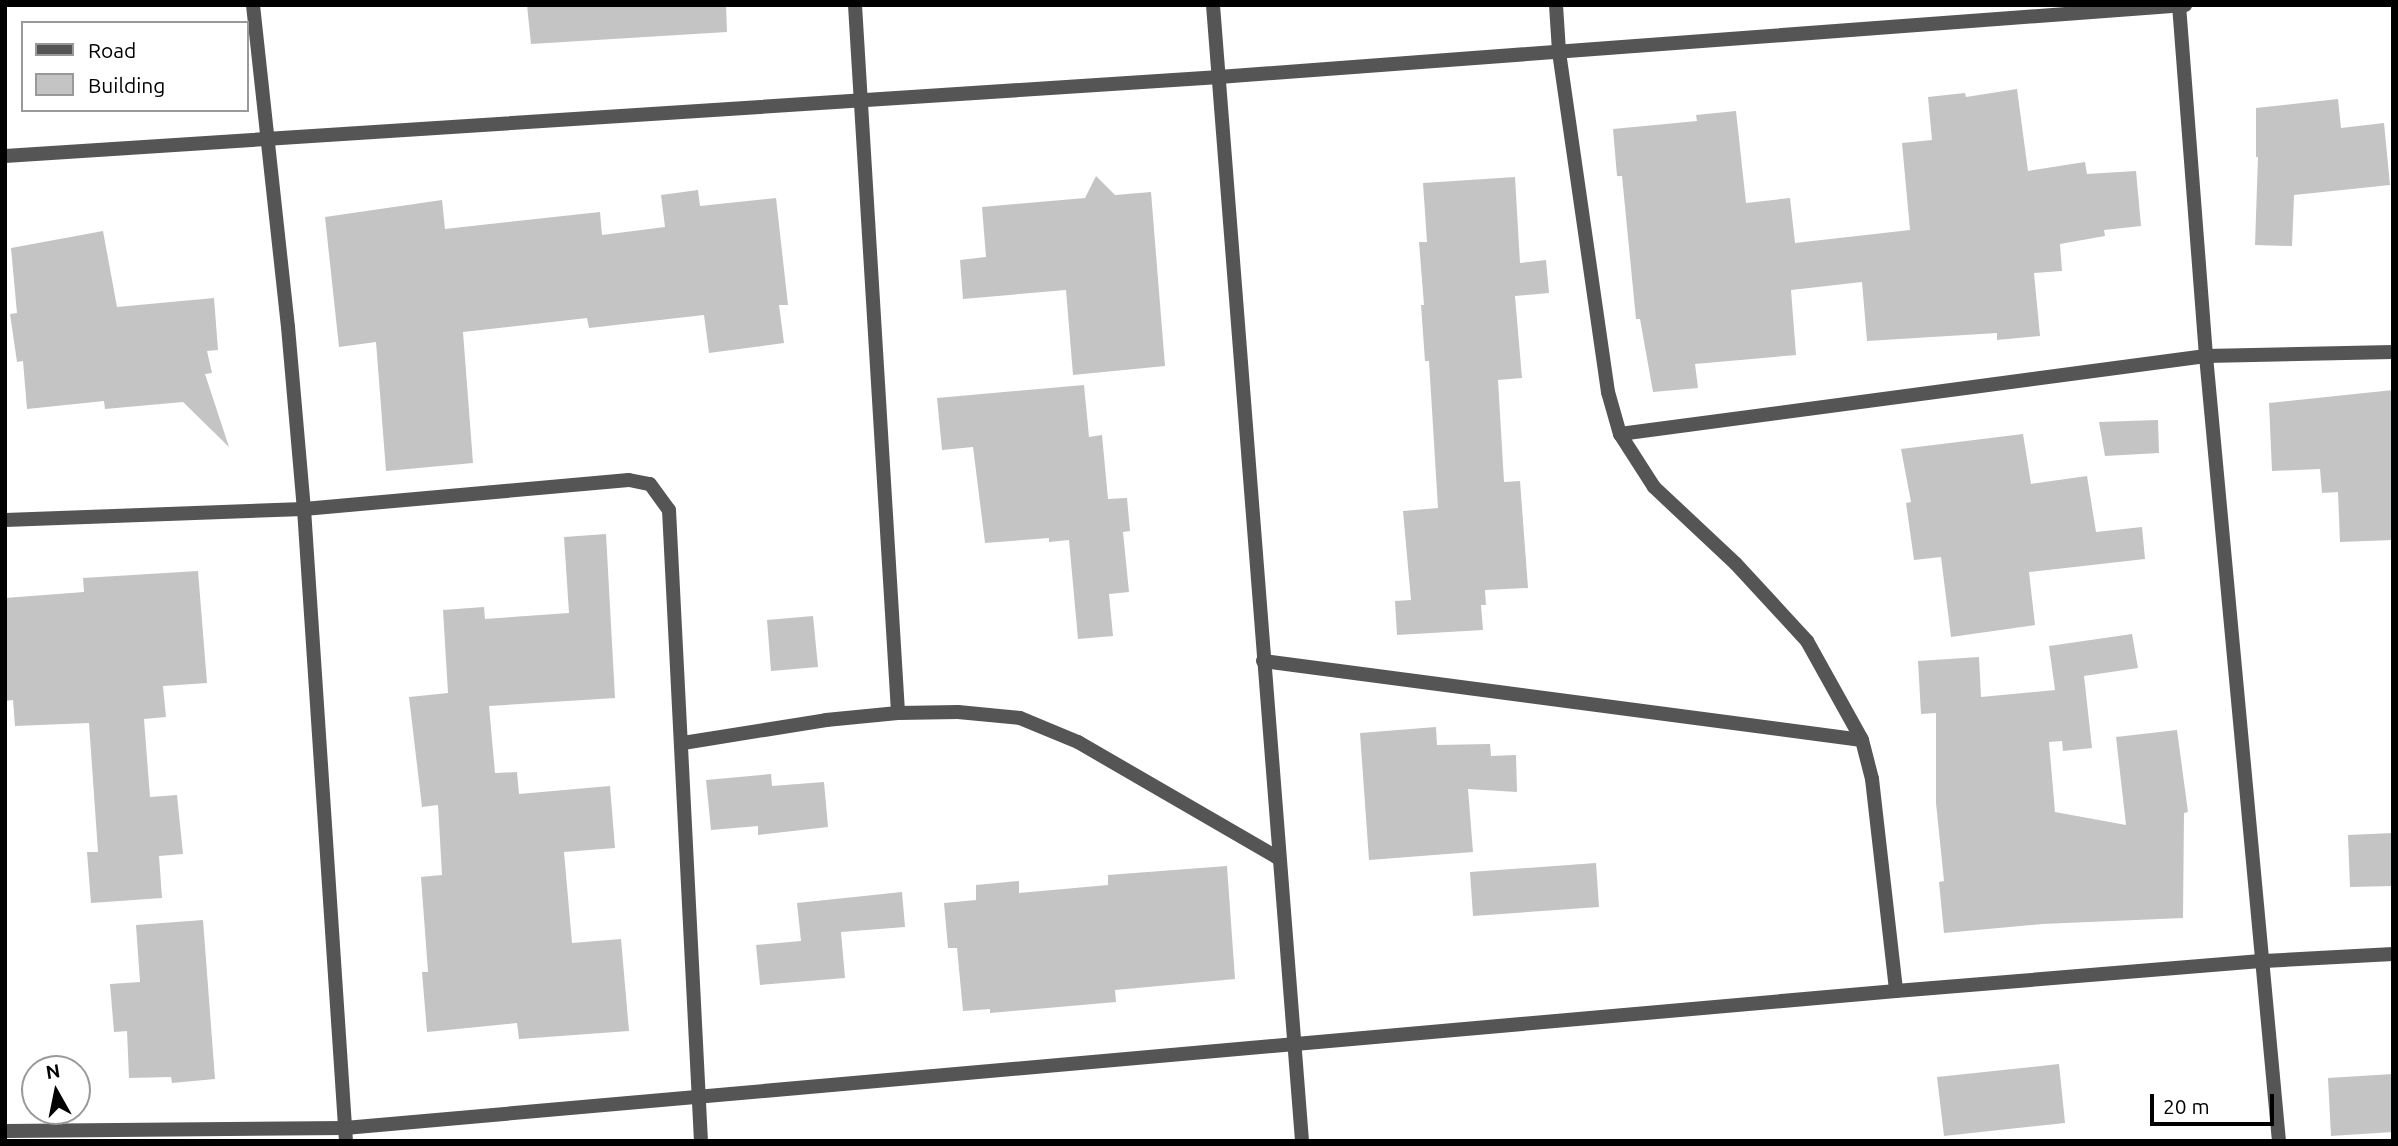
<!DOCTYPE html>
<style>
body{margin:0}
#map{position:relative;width:2398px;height:1146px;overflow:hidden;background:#fff;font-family:Ubuntu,sans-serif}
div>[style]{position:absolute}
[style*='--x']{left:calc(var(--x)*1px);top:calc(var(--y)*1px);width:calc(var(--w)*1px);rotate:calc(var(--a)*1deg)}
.building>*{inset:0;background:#c4c4c4}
.street>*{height:14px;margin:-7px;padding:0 7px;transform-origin:7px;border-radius:7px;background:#555}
span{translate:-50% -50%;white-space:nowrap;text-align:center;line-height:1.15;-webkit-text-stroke:7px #fff;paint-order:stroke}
.frame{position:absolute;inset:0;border:7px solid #000;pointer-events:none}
.legend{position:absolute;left:21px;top:21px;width:228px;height:91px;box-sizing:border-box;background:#fff;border:2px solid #999;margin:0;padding:9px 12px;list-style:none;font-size:21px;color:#000}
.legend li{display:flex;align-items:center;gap:14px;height:35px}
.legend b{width:35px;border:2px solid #999}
.north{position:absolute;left:21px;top:1055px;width:70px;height:70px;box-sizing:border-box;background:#fff;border:2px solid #999;border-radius:50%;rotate:351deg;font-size:19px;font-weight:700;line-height:28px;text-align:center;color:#000}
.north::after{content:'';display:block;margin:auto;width:24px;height:32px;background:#000;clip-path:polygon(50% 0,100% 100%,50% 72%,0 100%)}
.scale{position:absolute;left:2150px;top:1094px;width:124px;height:32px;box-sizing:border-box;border:4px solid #000;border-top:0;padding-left:9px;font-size:21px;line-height:24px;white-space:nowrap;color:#000;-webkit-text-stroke:5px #fff;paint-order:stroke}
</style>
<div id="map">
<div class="building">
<div style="clip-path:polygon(527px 5px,726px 5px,727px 32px,531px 44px)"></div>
<div style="clip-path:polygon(2017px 89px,2028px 171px,2085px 162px,2087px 174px,2136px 171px,2141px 226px,2104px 230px,2105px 236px,2060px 244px,2062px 271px,2034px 273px,2040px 336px,1997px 340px,1997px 333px,1867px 341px,1862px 282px,1791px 290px,1796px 355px,1695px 364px,1698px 388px,1653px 392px,1640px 319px,1636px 319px,1622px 176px,1617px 176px,1613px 129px,1697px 121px,1696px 115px,1736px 111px,1746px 203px,1790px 198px,1795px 243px,1910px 230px,1902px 143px,1932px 140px,1928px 97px,1965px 93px,1966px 97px)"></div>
<div style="clip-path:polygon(2338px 99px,2341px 128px,2384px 123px,2390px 185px,2294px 195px,2292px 246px,2255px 245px,2258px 157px,2256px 157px,2256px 108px)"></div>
<div style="clip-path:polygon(1096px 176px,1115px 195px,1151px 192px,1165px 366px,1073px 375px,1066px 290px,963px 299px,960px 260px,986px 257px,982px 207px,1085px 198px)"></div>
<div style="clip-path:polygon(1515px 177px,1520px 263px,1546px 260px,1549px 293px,1515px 296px,1522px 378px,1498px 380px,1504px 482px,1520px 481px,1528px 588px,1485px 590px,1486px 605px,1481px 605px,1483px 630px,1397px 635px,1395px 601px,1411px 600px,1403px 511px,1438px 508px,1429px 361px,1425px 361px,1421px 305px,1424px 305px,1419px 242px,1427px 242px,1423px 183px)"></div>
<div style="clip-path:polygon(698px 190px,700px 206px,776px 198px,788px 305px,779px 305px,784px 343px,709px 353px,704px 315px,589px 328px,587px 318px,463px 332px,473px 463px,386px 471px,376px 342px,339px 347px,325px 217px,442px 200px,445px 229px,600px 212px,602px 235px,665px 227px,661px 195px)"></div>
<div style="clip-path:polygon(103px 231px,117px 307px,214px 298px,218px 350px,207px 351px,212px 373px,205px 374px,229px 447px,183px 402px,105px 409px,104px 401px,27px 409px,23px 361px,17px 362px,10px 314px,17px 313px,11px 248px)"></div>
<div style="clip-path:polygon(1084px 385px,1089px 437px,1102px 435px,1108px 499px,1127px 498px,1130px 531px,1123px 532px,1129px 592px,1109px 594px,1113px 636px,1078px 639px,1069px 540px,1049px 542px,1049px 538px,985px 543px,973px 447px,942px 450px,937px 398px)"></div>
<div style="clip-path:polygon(2393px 390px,2393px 540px,2340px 542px,2338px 492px,2322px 493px,2320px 469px,2272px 471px,2269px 403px)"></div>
<div style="clip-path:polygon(2158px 420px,2159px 453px,2105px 456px,2099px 422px)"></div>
<div style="clip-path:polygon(2023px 434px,2031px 484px,2087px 476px,2096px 532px,2142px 527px,2145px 559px,2029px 572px,2035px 625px,1951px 637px,1941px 557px,1914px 560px,1906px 503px,1911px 502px,1901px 449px)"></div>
<div style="clip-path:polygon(606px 534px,615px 698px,489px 706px,495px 773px,517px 772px,519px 794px,610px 786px,615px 848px,564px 852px,572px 943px,621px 939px,629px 1031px,519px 1039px,517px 1023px,427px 1032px,422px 972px,428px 972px,421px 877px,442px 875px,438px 805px,422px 807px,409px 697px,448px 693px,443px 610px,484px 607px,485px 619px,569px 613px,564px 537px)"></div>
<div style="clip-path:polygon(198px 571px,207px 683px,163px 686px,166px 717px,144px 719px,150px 797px,177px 795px,183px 854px,159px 856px,162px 898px,91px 903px,87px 852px,98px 852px,89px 723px,15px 726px,13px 700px,5px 701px,5px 598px,84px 592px,83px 578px)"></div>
<div style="clip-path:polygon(813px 616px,818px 667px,771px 671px,767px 620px)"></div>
<div style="clip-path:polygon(2132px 634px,2138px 668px,2084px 676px,2092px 748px,2063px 751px,2062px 741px,2049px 742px,2055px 812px,2126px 825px,2116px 737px,2177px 730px,2188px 812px,2184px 813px,2183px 918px,2042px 924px,1944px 933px,1939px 882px,1944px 881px,1936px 803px,1936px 713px,1921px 714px,1918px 661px,1979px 657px,1981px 697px,2055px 690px,2049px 646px)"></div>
<div style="clip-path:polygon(1436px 727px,1437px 745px,1490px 744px,1491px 756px,1516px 755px,1517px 792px,1468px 789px,1473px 852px,1369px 860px,1360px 733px)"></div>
<div style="clip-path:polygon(771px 774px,772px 786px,824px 782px,828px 827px,758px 835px,758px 826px,711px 830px,706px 780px)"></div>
<div style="clip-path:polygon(2393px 833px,2393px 886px,2350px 887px,2348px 835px)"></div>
<div style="clip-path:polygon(1596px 863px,1599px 907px,1473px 916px,1470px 872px)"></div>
<div style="clip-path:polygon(1227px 866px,1235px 979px,1115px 990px,1116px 1002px,990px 1013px,990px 1009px,963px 1011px,957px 948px,948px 948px,944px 903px,976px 900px,976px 885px,1019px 881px,1019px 893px,1108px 885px,1108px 875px)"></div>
<div style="clip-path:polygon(902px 892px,905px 927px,841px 932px,845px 978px,760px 985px,756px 945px,801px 941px,797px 903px)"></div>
<div style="clip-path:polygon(203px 920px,215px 1079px,172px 1083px,171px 1077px,129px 1078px,127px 1031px,114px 1032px,110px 984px,140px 982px,136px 925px)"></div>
<div style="clip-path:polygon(2059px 1064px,2065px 1123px,1944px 1136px,1937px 1077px)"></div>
<div style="clip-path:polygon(2393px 1074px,2393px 1132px,2331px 1136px,2328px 1078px)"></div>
</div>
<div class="street">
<div style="--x:253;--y:5;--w:324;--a:83.8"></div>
<div style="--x:288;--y:327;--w:183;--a:85"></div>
<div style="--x:304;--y:509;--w:633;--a:86.2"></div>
<div style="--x:855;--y:5;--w:709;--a:86.52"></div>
<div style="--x:1213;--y:5;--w:1139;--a:85.52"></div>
<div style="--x:1556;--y:5;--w:47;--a:86.3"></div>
<div style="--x:1559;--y:52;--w:344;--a:81.8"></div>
<div style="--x:1608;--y:392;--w:44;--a:74.1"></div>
<div style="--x:1620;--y:434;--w:63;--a:57.3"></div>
<div style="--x:1654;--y:487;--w:112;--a:43.2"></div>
<div style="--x:1736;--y:564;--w:105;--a:47.3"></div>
<div style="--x:1807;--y:641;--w:113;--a:60.9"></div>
<div style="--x:1862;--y:740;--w:40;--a:75.6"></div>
<div style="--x:1872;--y:779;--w:213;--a:83.5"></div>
<div style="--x:2179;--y:5;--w:352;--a:85.6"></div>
<div style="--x:2206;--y:356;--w:788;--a:84.69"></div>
<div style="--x:5;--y:156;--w:1217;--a:-3.72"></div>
<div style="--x:1219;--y:77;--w:969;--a:-4.26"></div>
<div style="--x:1620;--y:434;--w:591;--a:-7.58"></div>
<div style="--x:2206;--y:356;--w:187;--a:-1.2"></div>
<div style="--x:5;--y:520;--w:299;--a:-2.1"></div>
<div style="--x:304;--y:509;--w:326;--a:-5.1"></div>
<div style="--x:629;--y:480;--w:21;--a:11"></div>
<div style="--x:650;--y:484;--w:32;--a:54"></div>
<div style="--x:669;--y:510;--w:632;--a:87.1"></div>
<div style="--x:1263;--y:661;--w:604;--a:7.51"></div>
<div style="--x:683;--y:743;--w:145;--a:-9.1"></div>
<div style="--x:826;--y:720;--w:72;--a:-5.6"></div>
<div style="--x:898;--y:713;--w:60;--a:-1"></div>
<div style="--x:958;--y:712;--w:62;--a:5.5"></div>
<div style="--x:1020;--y:718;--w:63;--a:22.5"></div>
<div style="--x:1078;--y:742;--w:231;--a:30.1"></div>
<div style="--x:5;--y:1131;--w:340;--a:-0.5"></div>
<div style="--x:345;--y:1128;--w:1557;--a:-5.05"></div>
<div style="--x:1896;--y:991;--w:369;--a:-4.7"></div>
<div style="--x:2264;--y:961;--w:129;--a:-3.1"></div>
</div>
<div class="frame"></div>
<ul class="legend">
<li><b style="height:9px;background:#555"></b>Road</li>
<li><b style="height:19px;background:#c4c4c4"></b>Building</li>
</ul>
<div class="north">N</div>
<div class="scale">20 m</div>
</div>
